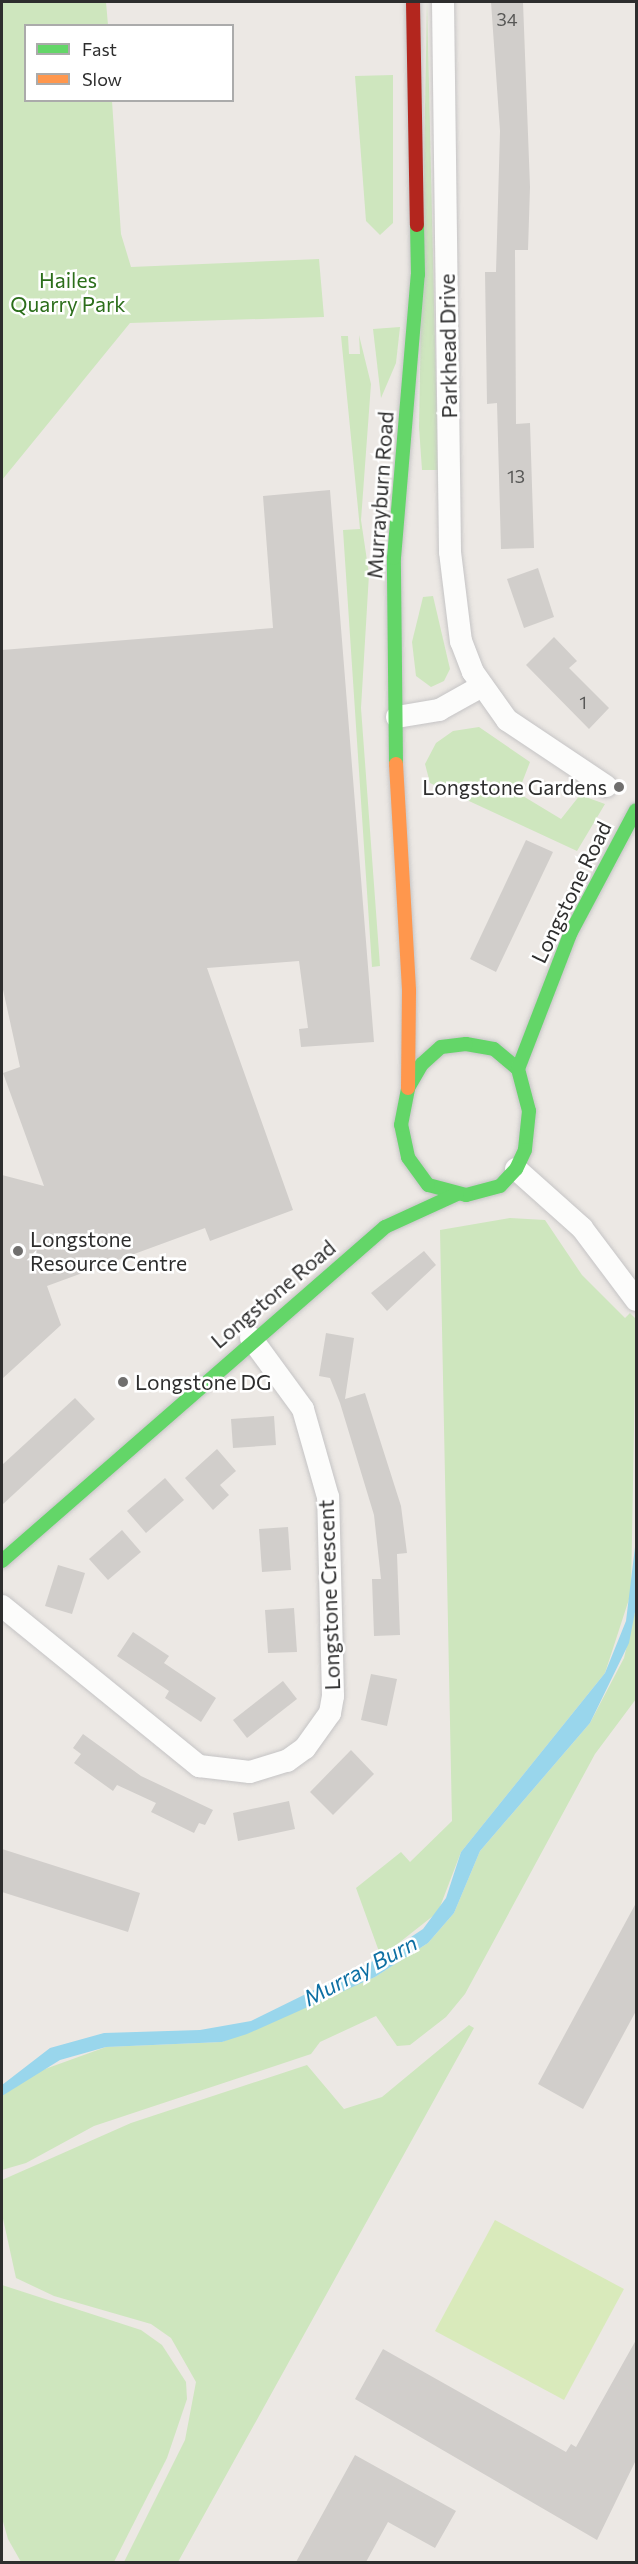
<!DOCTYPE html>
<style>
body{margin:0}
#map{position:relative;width:638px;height:2564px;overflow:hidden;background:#ece8e4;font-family:Commissioner,sans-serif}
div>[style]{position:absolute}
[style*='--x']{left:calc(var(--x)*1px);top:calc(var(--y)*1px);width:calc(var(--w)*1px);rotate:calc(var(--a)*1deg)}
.green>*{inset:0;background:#cee6be}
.pitch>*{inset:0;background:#d9eabb}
.water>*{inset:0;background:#99d6ec}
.building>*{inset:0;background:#d1cecb}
.roads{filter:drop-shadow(0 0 2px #c5c4c5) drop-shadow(0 0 2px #c5c4c5)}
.street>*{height:22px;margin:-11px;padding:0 11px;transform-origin:11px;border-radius:11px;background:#fcfcfb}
.fast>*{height:14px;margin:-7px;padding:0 7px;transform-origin:7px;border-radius:7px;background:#63d668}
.slow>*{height:14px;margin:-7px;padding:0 7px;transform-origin:7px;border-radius:7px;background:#ff974d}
.jam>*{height:14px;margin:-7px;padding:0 7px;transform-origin:7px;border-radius:7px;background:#b3261e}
.dots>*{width:16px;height:16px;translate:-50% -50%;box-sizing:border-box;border:3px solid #fff;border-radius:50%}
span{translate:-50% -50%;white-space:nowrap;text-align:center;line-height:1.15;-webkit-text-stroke:5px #fff;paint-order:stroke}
.number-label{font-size:18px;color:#585857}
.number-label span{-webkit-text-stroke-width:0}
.park-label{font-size:21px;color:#2c6e1b}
.street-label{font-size:21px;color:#2e2e2e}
.poi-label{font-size:21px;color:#2e2e2e}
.right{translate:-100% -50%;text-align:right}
.left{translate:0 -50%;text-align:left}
.water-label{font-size:22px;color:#0d6fa3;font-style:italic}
.frame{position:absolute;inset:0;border:3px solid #2e2e2e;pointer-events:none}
.legend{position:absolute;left:24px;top:24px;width:210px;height:78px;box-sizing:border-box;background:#fff;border:2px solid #ababab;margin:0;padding:8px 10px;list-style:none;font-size:18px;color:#2e2e2e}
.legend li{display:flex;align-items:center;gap:12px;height:30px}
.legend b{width:30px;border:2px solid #ababab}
</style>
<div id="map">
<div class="green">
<div style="clip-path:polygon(2px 2px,106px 2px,108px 25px,26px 26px,26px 100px,112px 101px,121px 234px,131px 267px,319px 259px,324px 317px,130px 323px,2px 480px)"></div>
<div style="clip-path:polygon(427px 2px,438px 470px,422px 470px,419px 427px)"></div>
<div style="clip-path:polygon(393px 75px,393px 223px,380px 235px,366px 221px,355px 76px)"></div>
<div style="clip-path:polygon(400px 327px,396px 363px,381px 398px,373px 329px)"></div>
<div style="clip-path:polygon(359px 335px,371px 384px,361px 520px,369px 574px,361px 708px,380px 966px,372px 967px,343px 530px,360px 529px,341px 336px,348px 336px,349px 354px,360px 354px)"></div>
<div style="clip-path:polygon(433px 596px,450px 669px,444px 681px,431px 687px,416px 676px,412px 642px,423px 597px)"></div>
<div style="clip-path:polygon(479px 727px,530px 762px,518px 793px,561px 819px,580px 795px,605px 804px,577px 851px,430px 783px,425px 764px,436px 743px,453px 731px)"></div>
<div style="clip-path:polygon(510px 1218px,545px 1220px,582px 1275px,625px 1318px,630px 1313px,636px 1319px,631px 1593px,605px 1673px,461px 1852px,438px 1912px,381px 1957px,356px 1888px,401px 1852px,410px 1862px,452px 1821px,440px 1230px)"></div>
<div style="clip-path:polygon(636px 1607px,636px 1699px,595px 1754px,465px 1994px,446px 2017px,410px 2045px,397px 2046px,376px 2016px,320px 2042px,311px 2054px,94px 2126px,26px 2163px,2px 2170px,2px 2096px,34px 2073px,106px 2047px,222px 2042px,375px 1977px,428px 1943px,454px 1913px,480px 1851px,590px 1723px,624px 1658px)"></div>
<div style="clip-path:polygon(469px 2025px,474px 2028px,178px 2562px,124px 2562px,185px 2440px,196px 2382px,171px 2338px,151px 2324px,54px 2296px,16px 2278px,2px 2214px,2px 2180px,131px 2123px,307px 2065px,344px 2109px,382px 2097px)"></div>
<div style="clip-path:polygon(2px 2285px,141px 2330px,162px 2345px,186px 2382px,187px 2399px,167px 2458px,114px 2562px,21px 2562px,8px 2539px,2px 2518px)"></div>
</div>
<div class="pitch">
<div style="clip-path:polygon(495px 2220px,624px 2289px,564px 2400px,435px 2331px)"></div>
</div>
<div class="water">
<div style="clip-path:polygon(636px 1539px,636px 1607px,629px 1643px,590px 1723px,480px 1851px,454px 1913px,428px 1943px,375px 1977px,247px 2034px,222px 2042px,106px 2047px,60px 2060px,2px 2096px,2px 2085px,50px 2048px,104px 2033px,200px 2030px,251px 2021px,381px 1957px,423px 1929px,446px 1898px,461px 1852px,605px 1673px,626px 1621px)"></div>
</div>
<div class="building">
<div style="clip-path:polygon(491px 2px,523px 2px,530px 187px,528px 250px,515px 250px,516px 424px,530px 423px,534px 548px,501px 549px,497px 403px,487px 404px,485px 272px,496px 272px,500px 131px)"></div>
<div style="clip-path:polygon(330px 490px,374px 1042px,301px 1047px,299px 1029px,308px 1028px,299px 961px,207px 968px,293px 1210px,210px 1241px,205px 1228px,47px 1286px,61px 1325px,2px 1379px,2px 1175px,44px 1186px,3px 1073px,20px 1067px,2px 985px,2px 650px,273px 628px,263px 496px)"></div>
<div style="clip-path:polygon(538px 568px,554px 617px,524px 628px,507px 579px)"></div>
<div style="clip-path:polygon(554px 637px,577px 661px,569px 668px,609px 708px,589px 729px,526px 665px)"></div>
<div style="clip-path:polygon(526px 840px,553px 852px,496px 972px,470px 959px)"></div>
<div style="clip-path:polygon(424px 1251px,436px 1265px,387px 1311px,371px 1293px)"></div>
<div style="clip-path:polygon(326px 1333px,354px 1338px,345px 1399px,365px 1393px,401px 1506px,407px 1553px,397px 1554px,400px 1635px,374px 1636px,372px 1579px,381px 1579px,374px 1515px,340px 1403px,330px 1378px,319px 1376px)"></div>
<div style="clip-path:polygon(75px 1398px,95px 1419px,2px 1505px,2px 1465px)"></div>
<div style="clip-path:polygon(274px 1416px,276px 1445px,233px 1448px,231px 1419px)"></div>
<div style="clip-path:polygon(217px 1449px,236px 1471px,220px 1485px,229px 1495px,213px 1510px,185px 1478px)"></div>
<div style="clip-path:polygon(165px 1478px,184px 1500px,146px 1533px,127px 1511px)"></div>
<div style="clip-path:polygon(288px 1527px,291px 1570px,262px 1572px,259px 1529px)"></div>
<div style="clip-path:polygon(122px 1530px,141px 1552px,108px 1580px,89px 1559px)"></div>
<div style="clip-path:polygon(58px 1565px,85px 1573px,72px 1614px,45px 1606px)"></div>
<div style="clip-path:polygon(294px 1608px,297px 1652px,268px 1653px,265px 1610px)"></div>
<div style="clip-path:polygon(133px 1632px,169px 1656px,164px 1663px,216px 1698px,201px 1722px,165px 1698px,169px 1691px,117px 1656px)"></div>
<div style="clip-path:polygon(371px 1674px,397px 1679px,387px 1726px,361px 1720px)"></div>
<div style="clip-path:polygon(283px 1681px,297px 1699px,247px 1738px,233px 1720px)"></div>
<div style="clip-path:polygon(83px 1734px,141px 1776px,213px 1810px,205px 1825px,199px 1823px,194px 1833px,151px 1812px,156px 1803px,117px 1785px,113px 1791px,74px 1763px,81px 1754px,73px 1748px)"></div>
<div style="clip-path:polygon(351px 1750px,374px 1774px,333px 1815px,310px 1792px)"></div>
<div style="clip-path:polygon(289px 1801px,295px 1829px,238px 1841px,233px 1813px)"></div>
<div style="clip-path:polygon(2px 1849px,140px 1893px,128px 1932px,2px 1892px)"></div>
<div style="clip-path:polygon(636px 1903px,636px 2011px,583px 2109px,538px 2084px)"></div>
<div style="clip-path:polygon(636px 2340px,636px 2460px,597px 2540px,355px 2399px,383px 2349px,566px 2452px,571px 2444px,576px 2447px)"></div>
<div style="clip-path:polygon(355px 2455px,456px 2511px,435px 2548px,388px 2522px,366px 2562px,296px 2562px)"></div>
</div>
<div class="roads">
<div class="street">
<div style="--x:443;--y:2;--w:550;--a:89.27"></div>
<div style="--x:450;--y:552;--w:90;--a:83"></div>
<div style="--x:461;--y:641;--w:33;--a:69"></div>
<div style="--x:473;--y:672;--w:59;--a:54.7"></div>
<div style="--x:507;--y:720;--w:119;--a:33.7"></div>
<div style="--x:397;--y:717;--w:43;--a:-9.5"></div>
<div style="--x:439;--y:710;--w:49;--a:-29.2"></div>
<div style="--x:516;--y:1169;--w:89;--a:41.8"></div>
<div style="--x:582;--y:1228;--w:90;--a:53.1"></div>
<div style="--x:2;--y:1606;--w:254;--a:39.1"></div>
<div style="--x:199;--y:1766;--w:51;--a:6.7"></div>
<div style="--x:250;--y:1772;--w:39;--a:-17"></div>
<div style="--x:287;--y:1761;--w:22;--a:-36"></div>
<div style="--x:305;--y:1748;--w:43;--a:-54.5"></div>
<div style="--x:330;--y:1713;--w:17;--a:-80"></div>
<div style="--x:333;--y:1696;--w:199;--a:-91.4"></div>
<div style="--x:328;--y:1497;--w:91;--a:-105.9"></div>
<div style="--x:303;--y:1409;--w:88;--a:-126.2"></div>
</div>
<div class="fast">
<div style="--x:396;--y:764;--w:206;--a:-90.6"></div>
<div style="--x:394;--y:558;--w:284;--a:-85.2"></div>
<div style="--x:418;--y:275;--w:50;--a:-91.1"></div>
<div style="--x:466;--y:1044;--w:28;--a:10"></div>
<div style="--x:494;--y:1049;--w:31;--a:40"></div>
<div style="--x:518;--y:1069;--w:43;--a:75.3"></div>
<div style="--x:529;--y:1111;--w:39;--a:96"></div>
<div style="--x:525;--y:1150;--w:21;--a:115"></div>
<div style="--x:516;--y:1169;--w:23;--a:133"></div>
<div style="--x:500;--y:1186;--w:35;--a:165"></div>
<div style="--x:466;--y:1195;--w:39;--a:-165"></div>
<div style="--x:428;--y:1185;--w:34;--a:-126"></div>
<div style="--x:408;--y:1157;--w:33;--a:-102"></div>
<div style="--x:401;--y:1125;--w:38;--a:-79"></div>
<div style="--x:408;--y:1088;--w:28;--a:-60"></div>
<div style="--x:422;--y:1064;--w:25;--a:-42"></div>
<div style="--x:441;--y:1047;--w:25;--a:-7"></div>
<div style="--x:518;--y:1069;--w:145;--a:-68.9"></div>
<div style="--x:570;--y:934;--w:140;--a:-62"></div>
<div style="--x:2;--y:1561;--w:508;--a:-41.09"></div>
<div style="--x:385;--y:1227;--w:79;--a:-24.6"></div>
</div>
<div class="slow">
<div style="--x:396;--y:764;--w:227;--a:86.7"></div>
<div style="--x:409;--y:991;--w:97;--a:90.6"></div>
</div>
<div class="jam">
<div style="--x:413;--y:2;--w:223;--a:89"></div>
</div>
</div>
<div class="dots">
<div style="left:619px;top:787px;background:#706f6e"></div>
<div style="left:18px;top:1251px;background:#706f6e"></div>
<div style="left:123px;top:1382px;background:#706f6e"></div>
</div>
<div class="number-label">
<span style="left:507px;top:19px">34</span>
<span style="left:516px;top:476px">13</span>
<span style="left:583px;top:702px">1</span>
</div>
<div class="park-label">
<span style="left:68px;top:292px">Hailes<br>Quarry Park</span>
</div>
<div class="street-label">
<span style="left:448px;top:346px;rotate:-91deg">Parkhead Drive</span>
<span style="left:380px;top:495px;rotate:-86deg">Murrayburn Road</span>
<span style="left:571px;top:892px;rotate:-64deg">Longstone Road</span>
<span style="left:273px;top:1294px;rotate:-40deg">Longstone Road</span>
<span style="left:329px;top:1595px;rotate:-92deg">Longstone Crescent</span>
</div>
<div class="poi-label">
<span class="right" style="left:607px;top:787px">Longstone Gardens</span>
<span class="left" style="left:30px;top:1251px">Longstone<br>Resource Centre</span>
<span class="left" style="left:135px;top:1382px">Longstone DG</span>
</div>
<div class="water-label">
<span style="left:360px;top:1970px;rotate:-28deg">Murray Burn</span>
</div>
<div class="frame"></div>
<ul class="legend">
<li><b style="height:8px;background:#63d668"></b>Fast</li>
<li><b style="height:8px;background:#ff974d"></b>Slow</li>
</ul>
</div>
